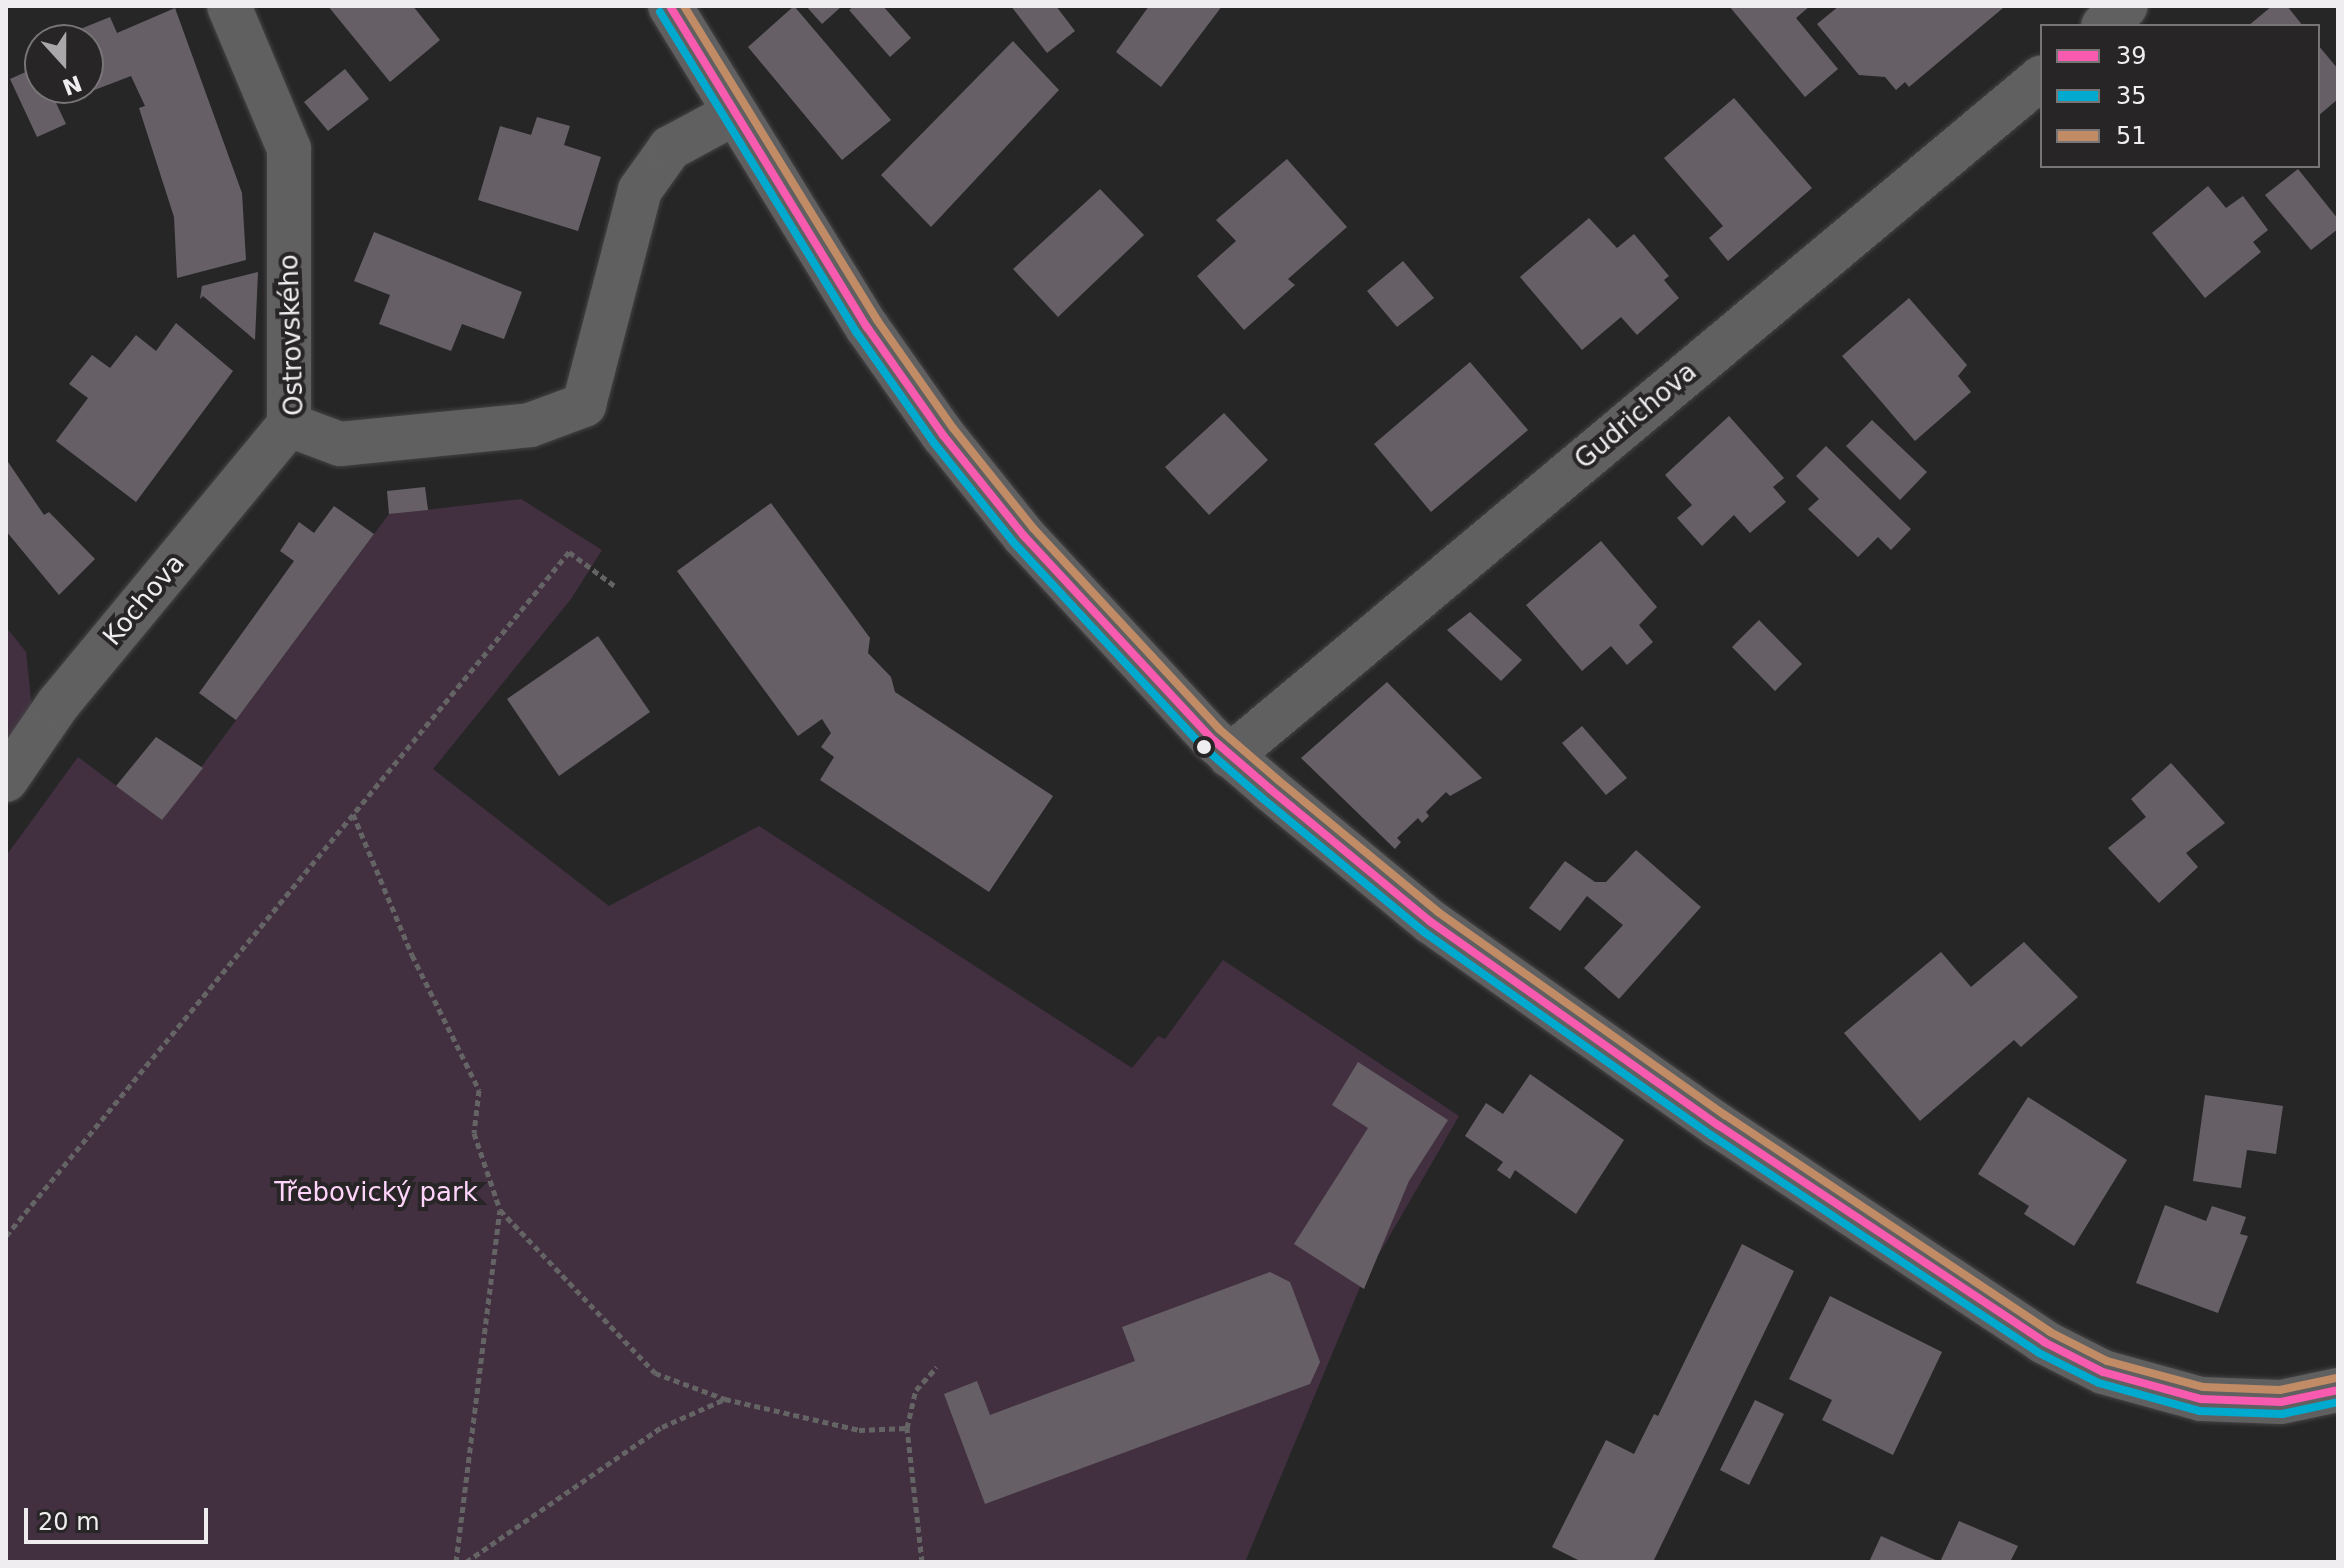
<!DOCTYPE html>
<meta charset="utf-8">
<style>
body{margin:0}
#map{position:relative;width:2344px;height:1568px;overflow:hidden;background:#272627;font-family:"DejaVu Sans",sans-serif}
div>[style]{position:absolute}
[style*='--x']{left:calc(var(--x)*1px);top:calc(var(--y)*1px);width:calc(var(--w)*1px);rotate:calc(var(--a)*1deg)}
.green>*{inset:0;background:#423041}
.building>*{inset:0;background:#666066}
.path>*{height:5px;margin-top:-2.5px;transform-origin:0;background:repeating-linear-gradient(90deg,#656465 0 6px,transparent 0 10px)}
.roads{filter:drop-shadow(0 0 2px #454345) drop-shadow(0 0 2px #454345)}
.minor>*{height:44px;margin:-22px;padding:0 22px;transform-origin:22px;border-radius:22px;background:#616061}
.bus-1>*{height:8px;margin:-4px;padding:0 4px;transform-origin:4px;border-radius:4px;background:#f75aaf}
.bus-2>*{height:8px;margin:-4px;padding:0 4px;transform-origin:4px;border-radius:4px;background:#00a9ce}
.bus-3>*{height:8px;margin:-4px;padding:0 4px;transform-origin:4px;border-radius:4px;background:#c18c65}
.dots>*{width:22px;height:22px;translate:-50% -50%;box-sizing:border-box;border:4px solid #282527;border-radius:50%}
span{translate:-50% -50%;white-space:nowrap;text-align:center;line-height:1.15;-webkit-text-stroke:8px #282527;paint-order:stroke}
.street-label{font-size:26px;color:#efedef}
.park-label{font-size:26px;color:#fed4fb}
.frame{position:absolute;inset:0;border:8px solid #efedef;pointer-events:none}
.legend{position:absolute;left:2040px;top:24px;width:280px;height:144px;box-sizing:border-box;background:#282527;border:2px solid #787577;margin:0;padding:10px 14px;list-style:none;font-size:24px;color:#efedef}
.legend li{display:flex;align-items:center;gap:16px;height:40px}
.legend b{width:40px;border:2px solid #787577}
.north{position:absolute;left:24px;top:24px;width:80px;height:80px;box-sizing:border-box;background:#282527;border:2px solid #787577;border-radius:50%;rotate:159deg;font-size:22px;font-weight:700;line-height:32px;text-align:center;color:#efedef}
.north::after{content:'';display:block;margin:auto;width:28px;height:36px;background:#a9a7a9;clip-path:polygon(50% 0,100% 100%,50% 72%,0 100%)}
.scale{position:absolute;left:24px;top:1508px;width:184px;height:36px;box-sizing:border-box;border:4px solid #efedef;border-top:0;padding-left:10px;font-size:24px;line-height:28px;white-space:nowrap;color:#efedef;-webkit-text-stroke:6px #282527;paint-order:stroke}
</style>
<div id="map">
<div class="green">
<div style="clip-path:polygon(521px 499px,602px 550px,571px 599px,433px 769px,609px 906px,759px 826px,1132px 1068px,1158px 1036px,1165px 1039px,1223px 960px,1459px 1116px,1360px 1287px,1245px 1562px,6px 1562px,6px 856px,78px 757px,162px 820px,389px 514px)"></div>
<div style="clip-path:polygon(6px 627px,26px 652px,32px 708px,6px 747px)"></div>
</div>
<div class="building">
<div style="clip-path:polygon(328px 6px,413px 6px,440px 40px,390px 82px)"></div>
<div style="clip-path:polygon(794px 6px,891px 120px,842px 160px,748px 47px)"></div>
<div style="clip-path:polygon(806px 6px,842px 6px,822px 24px)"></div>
<div style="clip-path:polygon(854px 6px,883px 6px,911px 38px,890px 57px,849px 10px)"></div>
<div style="clip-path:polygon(1011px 6px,1056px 6px,1075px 31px,1047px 53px)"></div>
<div style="clip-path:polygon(1149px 6px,1222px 6px,1161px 87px,1116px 52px)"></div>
<div style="clip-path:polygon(1729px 6px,1810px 6px,1796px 18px,1838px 69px,1805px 97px)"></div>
<div style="clip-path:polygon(1839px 6px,2002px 6px,2003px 8px,1909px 87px,1905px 82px,1896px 90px,1885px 77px,1859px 75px,1817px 24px)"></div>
<div style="clip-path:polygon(2272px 6px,2287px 6px,2303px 26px,2248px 26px)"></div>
<div style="clip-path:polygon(175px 8px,242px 193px,246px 260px,177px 278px,174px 217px,139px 108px,145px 106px,131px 76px,84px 94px,88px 40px,63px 36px,110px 17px,117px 33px)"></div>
<div style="clip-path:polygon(1013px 41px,1059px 90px,931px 227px,881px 175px)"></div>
<div style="clip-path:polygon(2318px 45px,2338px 69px,2338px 99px,2318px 116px)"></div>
<div style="clip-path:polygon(39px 66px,40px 88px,49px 88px,66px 124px,37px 137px,10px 79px)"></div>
<div style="clip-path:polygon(345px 69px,369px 99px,328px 131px,304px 102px)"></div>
<div style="clip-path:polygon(1734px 98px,1812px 188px,1728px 261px,1709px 238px,1723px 226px,1664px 158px)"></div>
<div style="clip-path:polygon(537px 117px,570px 126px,564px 145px,601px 157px,578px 231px,478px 200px,500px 126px,531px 135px)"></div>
<div style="clip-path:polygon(1287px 159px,1347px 227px,1288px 279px,1295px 285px,1244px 330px,1197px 276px,1236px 241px,1216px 220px)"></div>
<div style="clip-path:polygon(2298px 169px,2338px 219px,2338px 229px,2311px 250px,2265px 195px)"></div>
<div style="clip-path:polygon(2208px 186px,2226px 208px,2243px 196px,2268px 230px,2253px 242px,2261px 252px,2205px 298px,2152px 233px)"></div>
<div style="clip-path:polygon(1100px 189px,1144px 235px,1058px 317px,1013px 269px)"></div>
<div style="clip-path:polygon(1589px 218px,1617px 248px,1634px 234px,1669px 276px,1664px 280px,1679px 298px,1637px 335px,1621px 317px,1582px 350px,1520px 277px)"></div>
<div style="clip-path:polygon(374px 232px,522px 292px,504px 339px,462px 324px,451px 351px,379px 324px,390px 295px,354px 281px)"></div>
<div style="clip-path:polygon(1403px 261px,1434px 298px,1397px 327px,1367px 291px)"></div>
<div style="clip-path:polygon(258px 272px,255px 340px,203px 296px,200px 299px,202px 286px)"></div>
<div style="clip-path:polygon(1909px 298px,1967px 365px,1958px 376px,1971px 392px,1915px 441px,1842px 356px)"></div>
<div style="clip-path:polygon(176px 323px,233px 371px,136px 502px,56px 441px,88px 398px,69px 384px,92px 355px,110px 368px,136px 335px,156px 351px)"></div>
<div style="clip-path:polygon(1470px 362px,1528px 430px,1431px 512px,1374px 444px)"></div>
<div style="clip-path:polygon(1224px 413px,1268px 460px,1209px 515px,1165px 467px)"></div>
<div style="clip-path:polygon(1729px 416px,1784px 478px,1773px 487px,1786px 502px,1750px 533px,1734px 515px,1702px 546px,1677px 518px,1692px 505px,1665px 475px)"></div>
<div style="clip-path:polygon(1872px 420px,1927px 472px,1900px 500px,1846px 446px)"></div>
<div style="clip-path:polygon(1826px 446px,1911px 529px,1891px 550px,1878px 537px,1858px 557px,1808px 509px,1819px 499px,1796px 476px)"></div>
<div style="clip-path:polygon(6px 459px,44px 515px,49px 512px,95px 559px,59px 595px,6px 531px)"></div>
<div style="clip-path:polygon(425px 487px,428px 510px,389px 514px,387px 491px)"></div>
<div style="clip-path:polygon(771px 503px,870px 638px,868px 653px,891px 677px,895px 692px,1053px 796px,989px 892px,820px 780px,834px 757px,821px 747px,831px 733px,822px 719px,798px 736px,677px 571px)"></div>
<div style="clip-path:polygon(334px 506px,374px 534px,236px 720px,199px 693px,294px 561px,280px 551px,299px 522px,314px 533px)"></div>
<div style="clip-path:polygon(1601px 541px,1657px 607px,1639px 625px,1653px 642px,1627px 665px,1611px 646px,1582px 671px,1526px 605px)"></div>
<div style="clip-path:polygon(1470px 612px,1522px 660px,1501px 681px,1447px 630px)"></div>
<div style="clip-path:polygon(1759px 620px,1802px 664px,1775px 691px,1732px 647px)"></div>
<div style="clip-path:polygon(598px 636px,650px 712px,559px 776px,507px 699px)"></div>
<div style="clip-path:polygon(1387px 682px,1482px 778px,1450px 796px,1446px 792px,1426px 812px,1429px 816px,1422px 823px,1418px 818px,1397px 838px,1401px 842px,1395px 849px,1301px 758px)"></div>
<div style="clip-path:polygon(1582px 726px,1627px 778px,1606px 795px,1562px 743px)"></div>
<div style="clip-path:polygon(156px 737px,203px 768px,162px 820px,116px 786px)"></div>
<div style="clip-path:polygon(2171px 763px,2225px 823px,2186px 853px,2198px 867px,2159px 903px,2108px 848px,2146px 817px,2131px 799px)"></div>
<div style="clip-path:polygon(1636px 850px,1701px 907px,1619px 999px,1584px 968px,1623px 925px,1587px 896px,1560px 931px,1529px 908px,1565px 861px,1595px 882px,1606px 882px)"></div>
<div style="clip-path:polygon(2024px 942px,2078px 997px,2021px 1047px,2014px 1040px,1920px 1121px,1844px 1033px,1941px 952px,1971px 987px)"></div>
<div style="clip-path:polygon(1358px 1062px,1448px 1120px,1409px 1181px,1364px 1289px,1294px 1244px,1368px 1128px,1332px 1105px)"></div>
<div style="clip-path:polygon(1530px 1074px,1624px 1140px,1576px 1214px,1515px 1170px,1510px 1179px,1497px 1170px,1503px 1162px,1465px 1136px,1486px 1103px,1503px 1114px)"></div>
<div style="clip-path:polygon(2205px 1095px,2283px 1106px,2276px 1154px,2247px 1150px,2241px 1188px,2193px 1181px)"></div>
<div style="clip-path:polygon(2028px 1097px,2127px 1160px,2074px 1246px,2024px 1214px,2029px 1206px,1978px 1174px)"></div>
<div style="clip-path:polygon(2165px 1205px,2206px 1221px,2212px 1206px,2246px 1217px,2240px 1234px,2248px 1236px,2218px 1313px,2136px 1283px)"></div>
<div style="clip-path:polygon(1742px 1244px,1794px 1271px,1653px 1562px,1582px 1562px,1552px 1547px,1606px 1440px,1634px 1454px,1654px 1414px,1658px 1416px)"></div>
<div style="clip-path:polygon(1270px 1272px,1290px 1282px,1320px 1362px,1310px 1384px,985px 1504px,944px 1394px,977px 1381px,990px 1415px,1135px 1361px,1122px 1327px)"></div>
<div style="clip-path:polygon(1830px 1296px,1942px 1352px,1893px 1455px,1822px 1420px,1832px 1400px,1789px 1379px)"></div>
<div style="clip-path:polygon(1755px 1400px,1784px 1414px,1749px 1485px,1720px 1470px)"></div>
<div style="clip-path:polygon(1959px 1521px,2018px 1546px,2010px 1562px,1940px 1562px)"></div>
<div style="clip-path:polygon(1881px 1536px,1940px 1562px,1869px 1562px)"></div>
</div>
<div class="path">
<div style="--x:353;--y:814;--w:153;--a:67.3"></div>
<div style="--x:412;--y:955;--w:151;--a:63.6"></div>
<div style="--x:479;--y:1090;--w:43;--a:96.6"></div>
<div style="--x:474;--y:1133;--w:81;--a:71.3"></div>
<div style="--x:500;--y:1210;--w:225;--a:46.4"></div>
<div style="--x:655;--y:1373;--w:75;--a:20.4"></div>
<div style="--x:725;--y:1399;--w:138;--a:13"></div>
<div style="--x:859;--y:1430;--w:48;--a:-2.4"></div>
<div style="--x:6;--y:1236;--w:886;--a:-50.54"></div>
<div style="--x:569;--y:552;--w:57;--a:36.5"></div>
<div style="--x:456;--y:1562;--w:354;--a:-82.9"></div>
<div style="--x:466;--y:1562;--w:238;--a:-34.6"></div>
<div style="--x:662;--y:1427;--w:69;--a:-24"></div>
<div style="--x:922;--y:1562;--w:135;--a:-96.4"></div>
<div style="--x:907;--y:1428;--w:39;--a:-77"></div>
<div style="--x:916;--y:1390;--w:31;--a:-48"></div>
</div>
<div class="roads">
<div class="minor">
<div style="--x:229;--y:6;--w:155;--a:67.2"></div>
<div style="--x:289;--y:149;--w:276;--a:90"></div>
<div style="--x:670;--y:6;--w:377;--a:58.5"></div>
<div style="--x:867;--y:327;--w:132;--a:54.9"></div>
<div style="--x:943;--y:435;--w:129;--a:51.3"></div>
<div style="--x:1024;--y:536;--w:275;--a:47.2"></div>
<div style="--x:1211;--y:738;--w:78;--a:40.8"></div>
<div style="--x:1270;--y:789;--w:209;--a:39.6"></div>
<div style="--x:1431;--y:922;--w:352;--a:35.3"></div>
<div style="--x:1718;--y:1125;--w:392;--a:33.6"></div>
<div style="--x:2044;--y:1342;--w:66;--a:27"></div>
<div style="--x:2103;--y:1372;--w:102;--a:15.4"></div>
<div style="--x:2201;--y:1399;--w:80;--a:2.1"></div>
<div style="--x:2281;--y:1402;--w:58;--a:-11.9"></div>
<div style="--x:2103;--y:26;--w:30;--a:-41"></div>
<div style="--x:289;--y:425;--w:54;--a:20.4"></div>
<div style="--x:340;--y:444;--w:191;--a:-5.7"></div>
<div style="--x:530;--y:425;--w:58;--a:-20.3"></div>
<div style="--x:584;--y:405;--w:222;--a:-75.4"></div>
<div style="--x:640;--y:190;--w:52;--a:-54.5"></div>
<div style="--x:670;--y:148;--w:72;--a:-28.4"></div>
<div style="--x:1230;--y:756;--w:1058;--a:-39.9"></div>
<div style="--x:6;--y:780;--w:92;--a:-55.6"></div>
<div style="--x:58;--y:704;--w:362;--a:-50.4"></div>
</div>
</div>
<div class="bus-1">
<div style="--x:670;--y:6;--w:377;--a:58.5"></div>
<div style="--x:867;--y:327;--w:132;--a:54.9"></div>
<div style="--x:943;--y:435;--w:129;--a:51.3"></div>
<div style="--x:1024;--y:536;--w:275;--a:47.2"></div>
<div style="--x:1211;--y:738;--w:78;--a:40.8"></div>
<div style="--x:1270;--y:789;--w:209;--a:39.6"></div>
<div style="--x:1431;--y:922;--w:352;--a:35.3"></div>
<div style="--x:1718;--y:1125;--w:392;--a:33.6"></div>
<div style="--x:2044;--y:1342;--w:66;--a:27"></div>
<div style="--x:2103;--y:1372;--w:102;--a:15.4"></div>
<div style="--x:2201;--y:1399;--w:80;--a:2.1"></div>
<div style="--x:2281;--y:1402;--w:58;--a:-11.9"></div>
</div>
<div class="bus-2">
<div style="--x:660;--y:12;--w:377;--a:58.5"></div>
<div style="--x:857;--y:333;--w:134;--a:55"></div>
<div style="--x:934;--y:443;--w:129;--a:51.3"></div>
<div style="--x:1015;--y:544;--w:275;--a:47.2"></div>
<div style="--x:1202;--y:746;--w:79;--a:40.9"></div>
<div style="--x:1262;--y:798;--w:210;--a:39.6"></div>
<div style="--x:1424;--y:932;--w:352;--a:35.3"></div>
<div style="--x:1711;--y:1135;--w:394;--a:33.6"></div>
<div style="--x:2039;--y:1353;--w:67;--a:26.6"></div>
<div style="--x:2099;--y:1383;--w:104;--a:15.6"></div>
<div style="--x:2199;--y:1411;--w:83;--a:2.1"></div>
<div style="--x:2282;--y:1414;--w:57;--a:-12.1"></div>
</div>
<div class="bus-3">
<div style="--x:684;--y:6;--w:369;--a:58.4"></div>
<div style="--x:877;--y:320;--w:132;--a:54.9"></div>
<div style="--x:953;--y:428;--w:128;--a:51.3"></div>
<div style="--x:1033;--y:528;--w:274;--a:47.2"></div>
<div style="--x:1219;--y:729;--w:78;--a:40.8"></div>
<div style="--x:1278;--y:780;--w:207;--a:39.5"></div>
<div style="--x:1438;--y:912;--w:352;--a:35.3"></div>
<div style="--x:1725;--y:1115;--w:391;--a:33.7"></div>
<div style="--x:2050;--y:1332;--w:64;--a:27"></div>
<div style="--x:2107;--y:1361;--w:99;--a:15.2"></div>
<div style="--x:2203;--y:1387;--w:77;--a:2.2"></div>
<div style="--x:2280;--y:1390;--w:57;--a:-12.1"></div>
</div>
<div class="dots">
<div style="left:1204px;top:747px;background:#efedef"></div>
</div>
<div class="street-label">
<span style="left:292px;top:335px;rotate:-92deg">Ostrovského</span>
<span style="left:1636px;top:416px;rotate:-40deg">Gudrichova</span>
<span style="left:144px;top:600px;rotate:-50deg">Kochova</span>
</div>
<div class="park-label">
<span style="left:376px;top:1193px">Třebovický park</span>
</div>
<div class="frame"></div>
<ul class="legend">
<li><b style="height:10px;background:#f75aaf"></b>39</li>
<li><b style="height:10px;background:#00a9ce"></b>35</li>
<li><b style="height:10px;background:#c18c65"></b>51</li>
</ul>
<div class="north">N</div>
<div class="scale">20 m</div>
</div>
